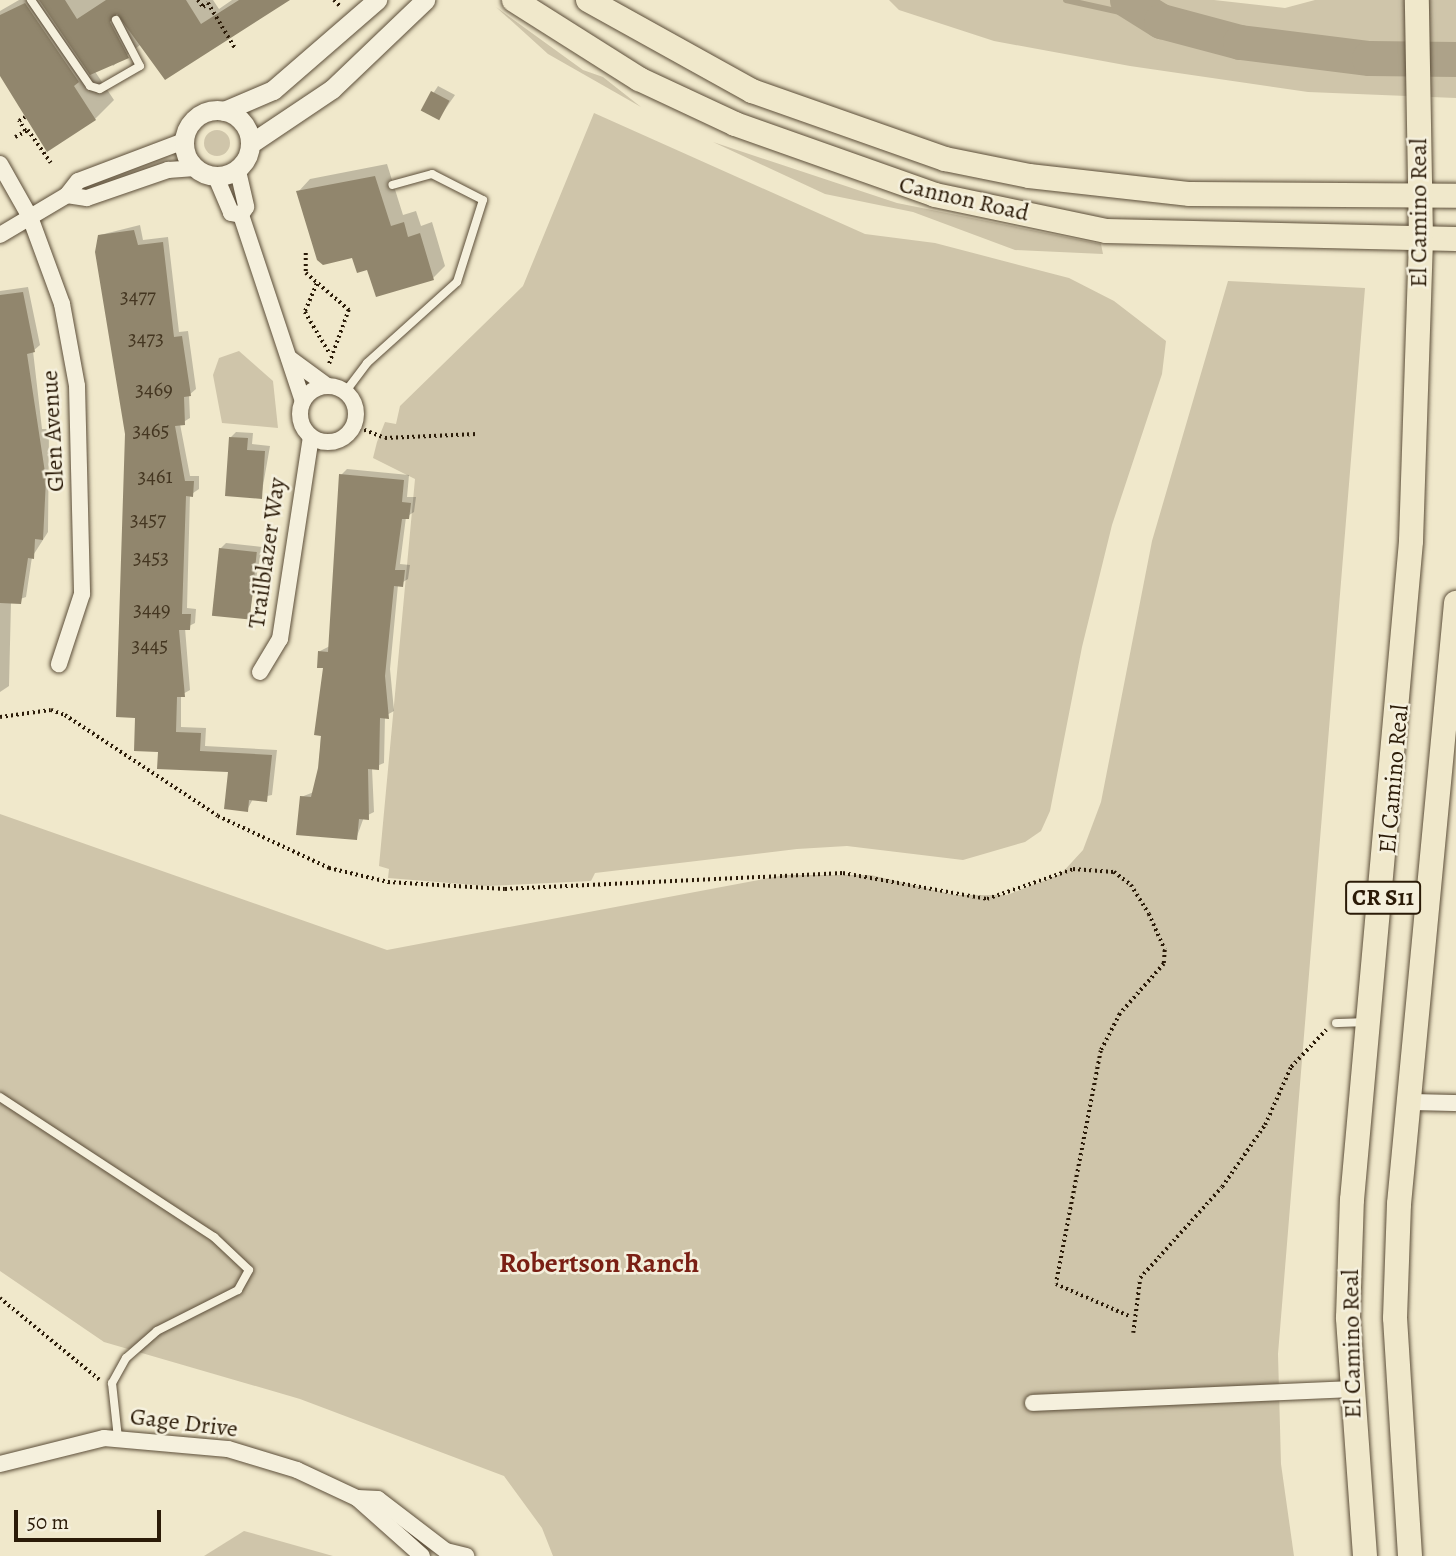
<!DOCTYPE html>
<html>
<head>
<meta charset="utf-8">
<style>
	body { margin:0 }
	#map { position:relative; width:1456px; height:1556px; overflow:hidden; background:#f0e8cb; font-family:Alegreya,serif }
	div>[style] { position:absolute }
	[style*='--x'] { left:calc(var(--x)*1px); top:calc(var(--y)*1px); width:calc(var(--w)*1px); rotate:calc(var(--a)*1deg) }
	.green>* { inset:0; background:#cfc5aa }
	.round { border-radius:50% }
	.shadow>* { inset:0; background:#0003 }
	.stream>* { height:6px; margin:-3px; padding:0 3px; transform-origin:3px; border-radius:3px; background:#ada289 }
	.river>* { height:35px; margin:-17.5px; padding:0 17.5px; transform-origin:17.5px; border-radius:17.5px; background:#ada289 }
	.building>* { inset:0; background:#91866d; transform-origin:0 0 }
	.path>* { height:3.5px; margin-top:-1.75px; transform-origin:0; background:repeating-linear-gradient(90deg,#2b1b08 0 2px,transparent 0 5.5px) }
	.roads { filter:drop-shadow(0 0 2px #5c4e39) drop-shadow(0 0 2px #5c4e39) }
	.service>* { height:8px; margin:-4px; padding:0 4px; transform-origin:4px; border-radius:4px; background:#f5f0dd }
	.minor>* { height:16px; margin:-8px; padding:0 8px; transform-origin:8px; border-radius:8px; background:#f5f0dd }
	.minor>.ring { margin:-8px; padding:0; box-sizing:content-box; background:none; border:16px solid #f5f0dd; border-radius:50% }
	.tertiary>* { height:19px; margin:-9.5px; padding:0 9.5px; transform-origin:9.5px; border-radius:9.5px; background:#f5f0dd }
	.tertiary>.ring { margin:-9.5px; padding:0; box-sizing:content-box; background:none; border:19px solid #f5f0dd; border-radius:50% }
	.primary>* { height:24px; margin:-12px; padding:0 12px; transform-origin:12px; border-radius:12px; background:#f0e8cb }
	span { translate:-50% -50%; white-space:nowrap; text-align:center; line-height:1.15; -webkit-text-stroke:5px #f5f0dd; paint-order:stroke }
	.number-label { font-size:21px; color:#443621 }
	.number-label span { -webkit-text-stroke-width:0 }
	.shield-label span { padding:2px 5px; background:#f5f0dd; border:2px solid; border-radius:5px; -webkit-text-stroke-width:0 }
	.shield-label { font-size:23px; color:#2b1b08; font-weight:700 }
	.street-label { font-size:24px; color:#2b1b08 }
	.quarter-label { font-size:28px; color:#7a1f14; font-weight:700 }
	.scale { position:absolute; left:14px; top:1510px; width:147px; height:32px; box-sizing:border-box; border:4px solid #2b1b08; border-top:0; padding-left:9px; font-size:21px; line-height:24px; white-space:nowrap; color:#2b1b08; -webkit-text-stroke:5px #f5f0dd; paint-order:stroke }
</style>
</head>
<body>
<div id="map">
	<div class="green">
		<div style="clip-path:polygon(889px 0,1214px 0,1285px 8px,1315px 0,1456px 0,1456px 98px,1308px 92px,1130px 66px,994px 41px,899px 10px)"></div>
		<div style="clip-path:polygon(496px 7px,583px 70px,603px 77px,641px 107px,548px 54px)"></div>
		<div style="clip-path:polygon(594px 113px,865px 234px,935px 243px,1069px 278px,1114px 301px,1166px 341px,1162px 374px,1112px 525px,1082px 647px,1050px 811px,1041px 831px,1025px 842px,963px 860px,847px 846px,797px 849px,595px 873px,591px 881px,487px 886px,388px 878px,389px 869px,379px 866px,415px 479px,373px 458px,377px 442px,385px 422px,396px 424px,400px 406px,523px 286px)"></div>
		<div class="round" style="left:204px;top:130px;width:26px;height:26px"></div>
		<div style="clip-path:polygon(713px 142px,897px 203px,1101px 244px,1103px 254px,1015px 250px,913px 212px,825px 194px)"></div>
		<div style="clip-path:polygon(1228px 281px,1365px 288px,1278px 1354px,1281px 1464px,1294px 1556px,553px 1556px,542px 1528px,504px 1476px,300px 1399px,104px 1342px,0 1271px,0 814px,387px 950px,785px 875px,871px 875px,955px 895px,1007px 895px,1061px 874px,1083px 850px,1101px 802px,1152px 541px)"></div>
		<div style="clip-path:polygon(239px 351px,273px 381px,278px 428px,222px 423px,213px 375px,219px 358px)"></div>
		<div style="clip-path:polygon(244px 1531px,333px 1556px,204px 1556px)"></div>
	</div>
	<div class="shadow">
		<div style="clip-path:polygon(19px 0,213px 0,219px 9px,232px 0,287px 0,140px 45px,113px 66px,109px 60px,94px 70px,114px 100px,95px 119px,0 75px,0 11px)"></div>
		<div style="clip-path:polygon(438px 86px,455px 95px,439px 118px,423px 109px)"></div>
		<div style="clip-path:polygon(387px 164px,403px 215px,416px 211px,421px 226px,432px 222px,445px 266px,433px 278px,368px 268px,298px 192px,310px 179px)"></div>
		<div style="clip-path:polygon(140px 225px,143px 240px,168px 237px,179px 332px,188px 331px,196px 389px,189px 395px,190px 418px,180px 424px,190px 476px,199px 476px,199px 489px,190px 495px,187px 608px,196px 609px,195px 623px,185px 628px,190px 690px,181px 695px,181px 727px,206px 728px,205px 746px,277px 750px,272px 795px,253px 799px,247px 810px,230px 771px,159px 750px,137px 716px,127px 434px,100px 235px)"></div>
		<div style="clip-path:polygon(28px 287px,40px 345px,33px 351px,42px 429px,49px 429px,48px 532px,32px 557px,26px 597px,11px 602px,9px 686px,0 692px,0 291px)"></div>
		<div style="clip-path:polygon(236px 432px,253px 433px,252px 444px,270px 446px,261px 497px,231px 437px)"></div>
		<div style="clip-path:polygon(347px 469px,409px 475px,407px 497px,416px 497px,414px 512px,406px 517px,400px 564px,410px 565px,408px 579px,398px 585px,390px 669px,394px 711px,385px 716px,384px 763px,372px 768px,374px 812px,364px 817px,356px 839px,301px 797px,314px 792px,319px 768px,325px 667px,320px 651px,330px 646px,341px 475px)"></div>
		<div style="clip-path:polygon(226px 543px,262px 547px,250px 610px,220px 549px)"></div>
	</div>
	<div class="stream">
		<div style="--x:1066;--y:0;--w:97;--a:12.5"></div>
	</div>
	<div class="river">
		<div style="--x:1127;--y:0;--w:40;--a:32"></div>
		<div style="--x:1161;--y:21;--w:82;--a:14.9"></div>
		<div style="--x:1240;--y:42;--w:130;--a:7.1"></div>
		<div style="--x:1369;--y:58;--w:87;--a:0.7"></div>
	</div>
	<div class="building">
		<div style="clip-path:polygon(39px 0,65px 0,77px 19px,106px 0,186px 0,201px 24px,239px 0,290px 0,165px 80px,117px 14px,110px 22px,129px 58px,90px 75px)"></div>
		<div style="clip-path:polygon(25px 3px,79px 82px,74px 86px,96px 120px,47px 152px,0 76px,0 15px)"></div>
		<div style="left:431px;top:91px;width:21px;height:22px;rotate:28deg"></div>
		<div style="clip-path:polygon(375px 176px,391px 226px,404px 222px,408px 237px,420px 233px,434px 280px,376px 297px,367px 270px,357px 273px,352px 258px,323px 265px,317px 260px,296px 191px)"></div>
		<div style="clip-path:polygon(134px 230px,138px 245px,163px 242px,174px 337px,182px 336px,191px 396px,184px 397px,185px 425px,175px 426px,185px 481px,194px 481px,193px 497px,186px 496px,182px 614px,191px 614px,190px 630px,179px 630px,185px 697px,177px 697px,176px 732px,201px 733px,200px 751px,272px 755px,267px 802px,249px 800px,248px 812px,224px 809px,228px 772px,157px 769px,158px 752px,134px 751px,135px 718px,116px 717px,125px 434px,95px 252px,98px 235px)"></div>
		<div style="clip-path:polygon(23px 292px,35px 352px,27px 354px,46px 479px,43px 540px,35px 539px,34px 559px,28px 558px,21px 604px,0 603px,0 295px)"></div>
		<div style="clip-path:polygon(229px 437px,248px 438px,247px 450px,265px 451px,262px 499px,225px 496px)"></div>
		<div style="clip-path:polygon(339px 474px,404px 480px,402px 502px,411px 503px,409px 519px,402px 519px,395px 570px,405px 570px,403px 587px,394px 586px,385px 676px,389px 719px,380px 718px,379px 770px,368px 769px,369px 820px,359px 819px,357px 840px,296px 835px,300px 796px,311px 797px,318px 768px,321px 736px,314px 735px,323px 668px,317px 668px,318px 651px,328px 652px)"></div>
		<div style="left:219px;top:548px;width:38px;height:68px;rotate:6deg"></div>
	</div>
	<div class="path">
		<div style="--x:198;--y:0;--w:9;--a:54"></div>
		<div style="--x:203;--y:7;--w:6;--a:-39"></div>
		<div style="--x:208;--y:3;--w:52;--a:59"></div>
		<div style="--x:334;--y:0;--w:8;--a:45"></div>
		<div style="--x:25;--y:131;--w:12;--a:-121"></div>
		<div style="--x:19;--y:121;--w:7;--a:-34"></div>
		<div style="--x:15;--y:137;--w:15;--a:-28"></div>
		<div style="--x:28;--y:130;--w:40;--a:55.1"></div>
		<div style="--x:306;--y:253;--w:20;--a:90"></div>
		<div style="--x:306;--y:273;--w:57;--a:40.7"></div>
		<div style="--x:349;--y:310;--w:59;--a:110"></div>
		<div style="--x:317;--y:284;--w:30;--a:113"></div>
		<div style="--x:305;--y:312;--w:49;--a:59.2"></div>
		<div style="--x:354;--y:426;--w:33;--a:21"></div>
		<div style="--x:385;--y:438;--w:92;--a:-2.5"></div>
		<div style="--x:0;--y:717;--w:51;--a:-7.8"></div>
		<div style="--x:51;--y:710;--w:15;--a:20"></div>
		<div style="--x:65;--y:715;--w:183;--a:33.4"></div>
		<div style="--x:218;--y:816;--w:123;--a:25.1"></div>
		<div style="--x:329;--y:868;--w:61;--a:13.3"></div>
		<div style="--x:388;--y:882;--w:117;--a:3.4"></div>
		<div style="--x:505;--y:889;--w:338;--a:-2.7"></div>
		<div style="--x:843;--y:873;--w:146;--a:10.2"></div>
		<div style="--x:987;--y:899;--w:91;--a:-19.2"></div>
		<div style="--x:1073;--y:869;--w:41;--a:4.2"></div>
		<div style="--x:1114;--y:872;--w:21;--a:37"></div>
		<div style="--x:1131;--y:885;--w:34;--a:58"></div>
		<div style="--x:1149;--y:914;--w:39;--a:66"></div>
		<div style="--x:1165;--y:950;--w:14;--a:94"></div>
		<div style="--x:1164;--y:964;--w:67;--a:131.3"></div>
		<div style="--x:1120;--y:1014;--w:42;--a:117.2"></div>
		<div style="--x:1101;--y:1051;--w:237;--a:100.9"></div>
		<div style="--x:1056;--y:1284;--w:82;--a:23.7"></div>
		<div style="--x:0;--y:1298;--w:131;--a:39.4"></div>
		<div style="--x:1133;--y:1333;--w:55;--a:-82.7"></div>
		<div style="--x:1140;--y:1278;--w:122;--a:-48"></div>
		<div style="--x:1222;--y:1187;--w:75;--a:-55.3"></div>
		<div style="--x:1265;--y:1125;--w:64;--a:-65.9"></div>
		<div style="--x:1291;--y:1067;--w:51;--a:-46.6"></div>
	</div>
	<div class="roads">
		<div class="service">
			<div style="--x:31;--y:0;--w:104;--a:55.5"></div>
			<div style="--x:90;--y:86;--w:10;--a:17"></div>
			<div style="--x:100;--y:89;--w:46;--a:-29.9"></div>
			<div style="--x:140;--y:66;--w:52;--a:-117.6"></div>
			<div style="--x:346;--y:391;--w:35;--a:-53"></div>
			<div style="--x:367;--y:363;--w:121;--a:-42"></div>
			<div style="--x:457;--y:282;--w:86;--a:-72.4"></div>
			<div style="--x:483;--y:200;--w:57;--a:-153"></div>
			<div style="--x:432;--y:174;--w:41;--a:164.6"></div>
			<div style="--x:1336;--y:1023;--w:28;--a:-2"></div>
			<div style="--x:0;--y:1097;--w:256;--a:33.2"></div>
			<div style="--x:214;--y:1237;--w:48;--a:43.3"></div>
			<div style="--x:249;--y:1270;--w:23;--a:119"></div>
			<div style="--x:238;--y:1290;--w:91;--a:153.2"></div>
			<div style="--x:157;--y:1331;--w:41;--a:138.9"></div>
			<div style="--x:126;--y:1358;--w:29;--a:119"></div>
			<div style="--x:112;--y:1383;--w:55;--a:83.8"></div>
		</div>
		<div class="minor">
			<div style="--x:184;--y:141;--w:113;--a:159.3"></div>
			<div style="--x:78;--y:181;--w:18;--a:128"></div>
			<div style="--x:67;--y:195;--w:20;--a:9"></div>
			<div style="--x:87;--y:198;--w:86;--a:-19.1"></div>
			<div style="--x:168;--y:170;--w:27;--a:-4"></div>
			<div style="--x:0;--y:164;--w:61;--a:60.5"></div>
			<div style="--x:30;--y:217;--w:93;--a:69.8"></div>
			<div style="--x:62;--y:304;--w:83;--a:79.6"></div>
			<div style="--x:77;--y:386;--w:208;--a:88.6"></div>
			<div style="--x:82;--y:594;--w:74;--a:108.2"></div>
			<div style="--x:238;--y:171;--w:37;--a:77"></div>
			<div style="--x:246;--y:207;--w:9;--a:122"></div>
			<div style="--x:216;--y:177;--w:39;--a:67"></div>
			<div style="--x:231;--y:213;--w:10;--a:11"></div>
			<div style="--x:241;--y:215;--w:196;--a:71.6"></div>
			<div style="--x:0;--y:235;--w:78;--a:-30.8"></div>
			<div style="--x:289;--y:358;--w:46;--a:36.1"></div>
			<div class="ring" style="left:300px;top:386px;width:40px;height:40px"></div>
			<div style="--x:260;--y:672;--w:39;--a:-59"></div>
			<div style="--x:280;--y:639;--w:204;--a:-81.3"></div>
			<div style="--x:1410;--y:1102;--w:46;--a:1.2"></div>
			<div style="--x:1033;--y:1403;--w:318;--a:-2.5"></div>
			<div style="--x:0;--y:1464;--w:107;--a:-14"></div>
			<div style="--x:104;--y:1438;--w:124;--a:5.1"></div>
			<div style="--x:228;--y:1449;--w:72;--a:16.9"></div>
			<div style="--x:297;--y:1470;--w:66;--a:25"></div>
			<div style="--x:357;--y:1498;--w:21;--a:3"></div>
			<div style="--x:378;--y:1499;--w:86;--a:37.4"></div>
			<div style="--x:446;--y:1551;--w:21;--a:14"></div>
			<div style="--x:357;--y:1498;--w:87;--a:41.7"></div>
		</div>
		<div class="tertiary">
			<div class="ring" style="left:184px;top:110px;width:47px;height:47px"></div>
			<div style="--x:224;--y:111;--w:53;--a:-23.2"></div>
			<div style="--x:273;--y:90;--w:138;--a:-40.9"></div>
			<div style="--x:250;--y:144;--w:99;--a:-33.9"></div>
			<div style="--x:332;--y:89;--w:129;--a:-43.7"></div>
		</div>
		<div class="primary">
			<div style="--x:514;--y:0;--w:148;--a:32.3"></div>
			<div style="--x:639;--y:79;--w:106;--a:25.1"></div>
			<div style="--x:735;--y:124;--w:212;--a:19.5"></div>
			<div style="--x:935;--y:195;--w:175;--a:11.9"></div>
			<div style="--x:1106;--y:231;--w:350;--a:1.3"></div>
			<div style="--x:588;--y:0;--w:188;--a:29"></div>
			<div style="--x:752;--y:91;--w:205;--a:19.4"></div>
			<div style="--x:945;--y:159;--w:86;--a:11.4"></div>
			<div style="--x:1029;--y:176;--w:162;--a:6.4"></div>
			<div style="--x:1190;--y:194;--w:266;--a:0.4"></div>
			<div style="--x:1365;--y:1556;--w:239;--a:-94.1"></div>
			<div style="--x:1348;--y:1318;--w:118;--a:-88.1"></div>
			<div style="--x:1352;--y:1200;--w:662;--a:-84.88"></div>
			<div style="--x:1411;--y:541;--w:302;--a:-88.1"></div>
			<div style="--x:1421;--y:239;--w:239;--a:-91"></div>
			<div style="--x:1410;--y:1556;--w:238;--a:-93.6"></div>
			<div style="--x:1395;--y:1318;--w:114;--a:-88"></div>
			<div style="--x:1399;--y:1204;--w:604;--a:-84.58"></div>
		</div>
	</div>
	<div class="number-label">
		<span style="left:138px;top:296px">3477</span>
		<span style="left:146px;top:338px">3473</span>
		<span style="left:154px;top:389px">3469</span>
		<span style="left:151px;top:430px">3465</span>
		<span style="left:155px;top:476px">3461</span>
		<span style="left:148px;top:519px">3457</span>
		<span style="left:151px;top:557px">3453</span>
		<span style="left:152px;top:609px">3449</span>
		<span style="left:150px;top:645px">3445</span>
	</div>
	<div class="shield-label">
		<span style="left:1383px;top:898px">CR S11</span>
	</div>
	<div class="street-label">
		<span style="left:964px;top:199px;rotate:13deg">Cannon Road</span>
		<span style="left:1419px;top:213px;rotate:-90deg">El Camino Real</span>
		<span style="left:53px;top:431px;rotate:-93deg">Glen Avenue</span>
		<span style="left:267px;top:553px;rotate:-82deg">Trailblazer Way</span>
		<span style="left:1394px;top:779px;rotate:-85deg">El Camino Real</span>
		<span style="left:1352px;top:1344px;rotate:-91deg">El Camino Real</span>
		<span style="left:184px;top:1423px;rotate:7deg">Gage Drive</span>
	</div>
	<div class="quarter-label">
		<span style="left:599px;top:1263px">Robertson Ranch</span>
	</div>
	<div class="scale">50 m</div>
</div>
</body>
</html>
